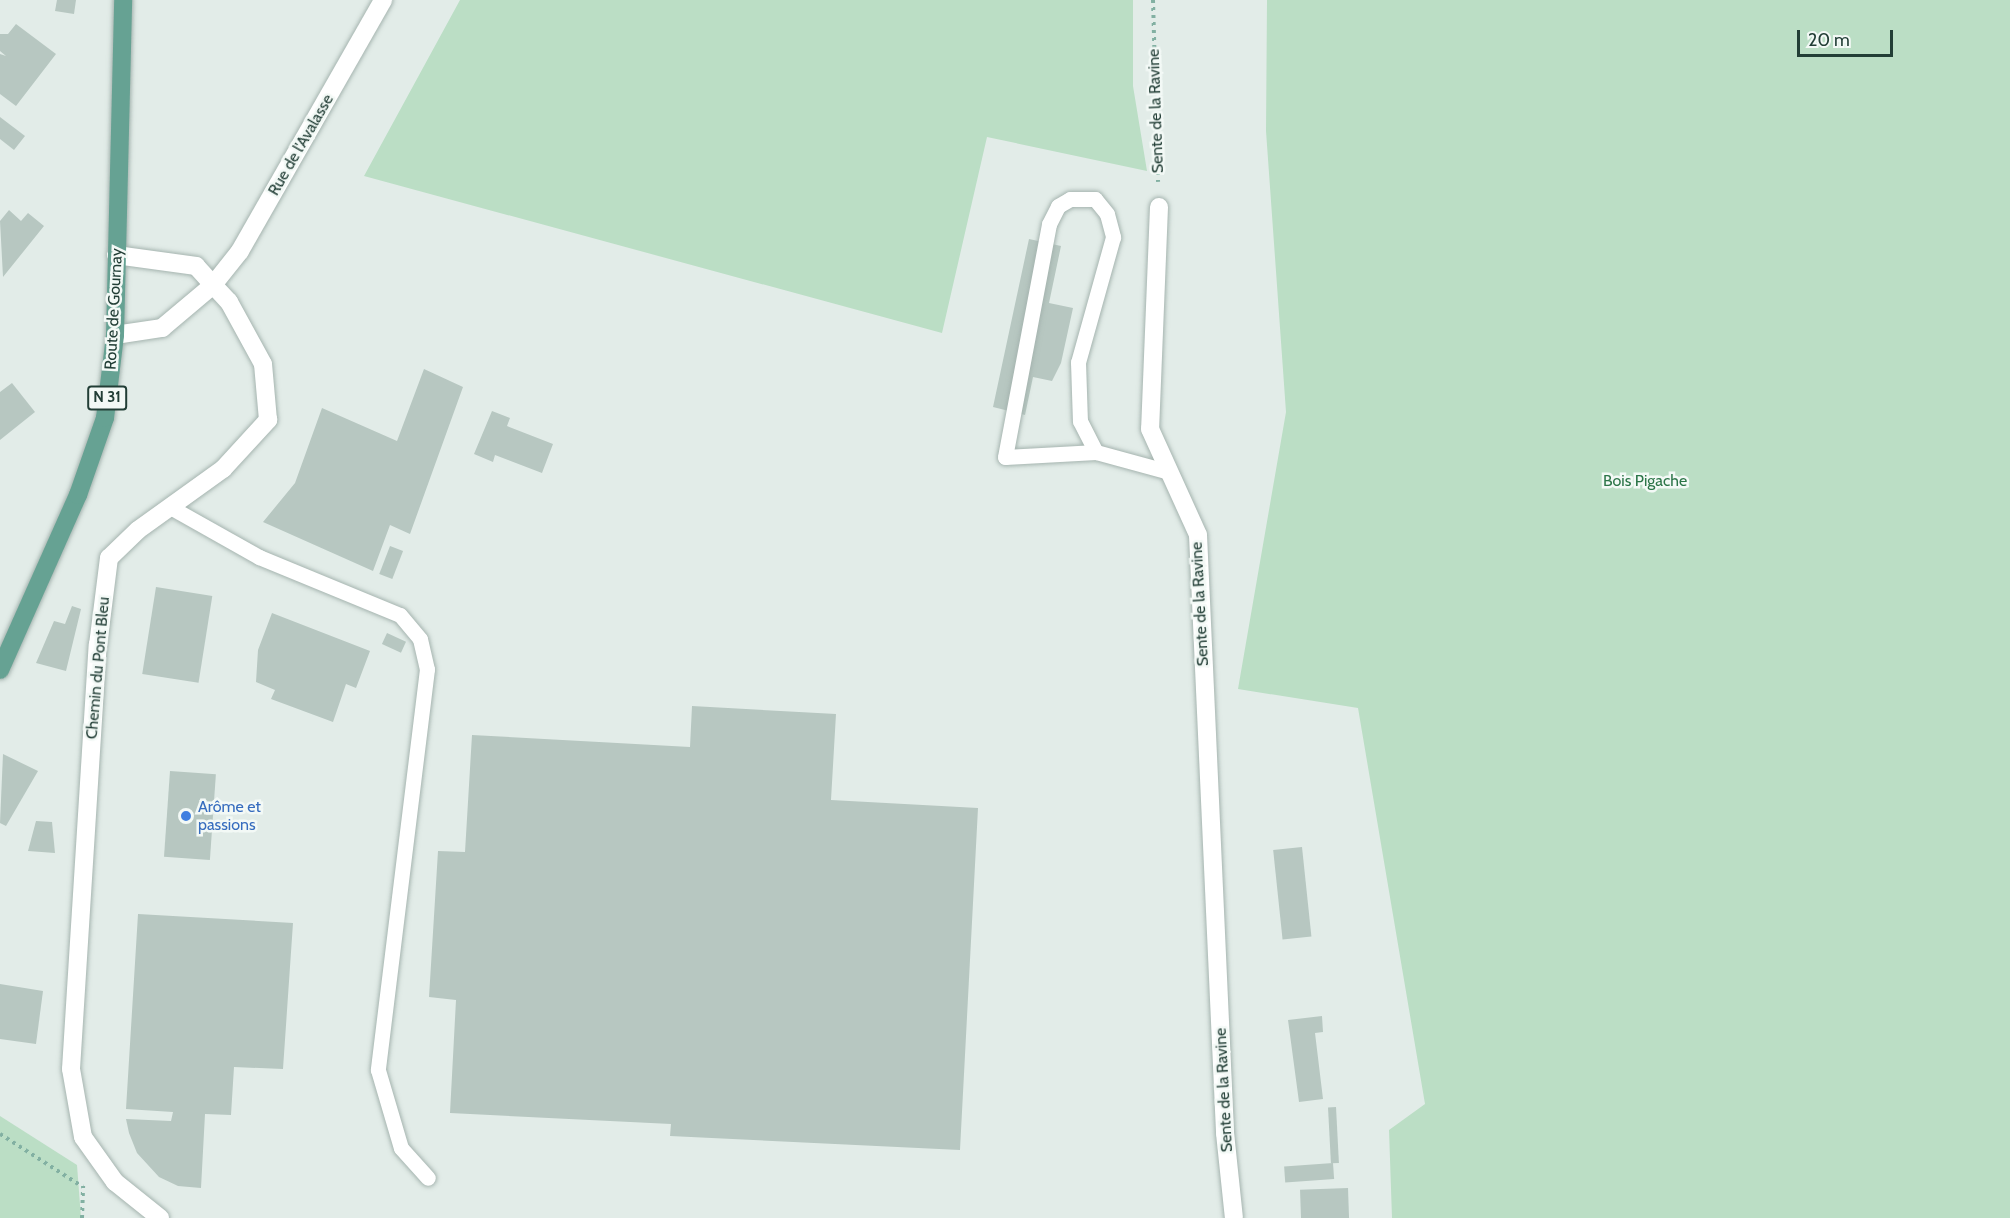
<!DOCTYPE html>
<html>
<head>
<meta charset="utf-8">
<style>
	body { margin:0 }
	#map { position:relative; width:2010px; height:1218px; overflow:hidden; background:#e2ece8; font-family:Cabin,sans-serif }
	div>[style] { position:absolute }
	[style*='--x'] { left:calc(var(--x)*1px); top:calc(var(--y)*1px); width:calc(var(--w)*1px); rotate:calc(var(--a)*1deg) }
	.green>* { inset:0; background:#bbdec5 }
	.building>* { inset:0; background:#b7c7c1; transform-origin:0 0 }
	.path>* { height:4px; margin-top:-2px; transform-origin:0; background:repeating-linear-gradient(90deg,#82b0a2 0 3px,transparent 0 7.5px) }
	.roads { filter:drop-shadow(0 0 2px #a5b4af) drop-shadow(0 0 2px #a5b4af) }
	.lane>* { height:15px; margin:-7.5px; padding:0 7.5px; transform-origin:7.5px; border-radius:7.5px; background:#fff }
	.street>* { height:18px; margin:-9px; padding:0 9px; transform-origin:9px; border-radius:9px; background:#fff }
	.secondary>* { height:18px; margin:-9px; padding:0 9px; transform-origin:9px; border-radius:9px; background:#fff }
	.primary>* { height:18px; margin:-9px; padding:0 9px; transform-origin:9px; border-radius:9px; background:#66a293 }
	.dots>* { width:16px; height:16px; translate:-50% -50%; box-sizing:border-box; border:3px solid #f3f9f6; border-radius:50% }
	span { translate:-50% -50%; white-space:nowrap; text-align:center; line-height:1.15; -webkit-text-stroke:5px #f3f9f6; paint-order:stroke }
	.shield-label span { padding:2px 4px; background:#f3f9f6; border:2px solid; border-radius:4px; -webkit-text-stroke-width:0 }
	.shield-label { font-size:15px; color:#223e36; font-weight:700 }
	.street-label { font-size:16px; color:#223e36 }
	.park-label { font-size:16px; color:#2c7548 }
	.shop-label { font-size:16px; color:#366cbe }
	.left { translate:0 -50%; text-align:left }
	.scale { position:absolute; left:1797px; top:30px; width:96px; height:27px; box-sizing:border-box; border:3px solid #223e36; border-top:0; padding-left:8px; font-size:18px; line-height:21px; white-space:nowrap; color:#223e36; -webkit-text-stroke:4px #f3f9f6; paint-order:stroke }
</style>
</head>
<body>
<div id="map">
	<div class="green">
		<div style="clip-path:polygon(460px 0,1133px 0,1133px 86px,1147px 171px,987px 137px,942px 333px,364px 176px)"></div>
		<div style="clip-path:polygon(1267px 0,2010px 0,2010px 1218px,1392px 1218px,1389px 1130px,1425px 1104px,1358px 708px,1238px 689px,1286px 412px,1266px 131px)"></div>
		<div style="clip-path:polygon(0 1116px,77px 1165px,81px 1218px,0 1218px)"></div>
	</div>
	<div class="building">
		<div style="clip-path:polygon(57px 0,76px 0,74px 14px,55px 11px)"></div>
		<div style="clip-path:polygon(16px 24px,56px 54px,16px 106px,0 94px,0 54px,6px 56px,0 51px,0 34px,8px 34px)"></div>
		<div style="clip-path:polygon(0 117px,25px 136px,14px 150px,0 139px)"></div>
		<div style="clip-path:polygon(9px 210px,21px 221px,28px 213px,44px 226px,3px 277px,0 221px)"></div>
		<div style="clip-path:polygon(1029px 239px,1061px 246px,1049px 303px,1073px 308px,1061px 363px,1052px 381px,1033px 377px,1025px 415px,993px 407px)"></div>
		<div style="clip-path:polygon(424px 369px,463px 387px,410px 534px,390px 525px,373px 571px,263px 522px,295px 483px,322px 408px,397px 441px)"></div>
		<div style="clip-path:polygon(12px 383px,35px 412px,0 440px,0 392px)"></div>
		<div style="clip-path:polygon(492px 411px,510px 418px,507px 426px,553px 444px,542px 473px,495px 455px,493px 462px,474px 454px)"></div>
		<div style="left:390px;top:546px;width:14px;height:30px;rotate:21deg"></div>
		<div style="left:156px;top:587px;width:57px;height:88px;rotate:9deg"></div>
		<div style="clip-path:polygon(72px 606px,81px 609px,66px 671px,36px 663px,54px 621px,65px 624px)"></div>
		<div style="clip-path:polygon(272px 613px,370px 651px,356px 688px,346px 684px,333px 722px,271px 699px,275px 690px,256px 682px,258px 650px)"></div>
		<div style="left:387px;top:633px;width:21px;height:12px;rotate:25deg"></div>
		<div style="clip-path:polygon(692px 706px,836px 714px,831px 800px,978px 808px,960px 1150px,670px 1136px,671px 1124px,450px 1113px,456px 1000px,429px 997px,438px 851px,465px 852px,472px 735px,690px 747px)"></div>
		<div style="clip-path:polygon(3px 754px,38px 771px,6px 826px,0 823px)"></div>
		<div style="left:170px;top:771px;width:46px;height:86px;rotate:4deg"></div>
		<div style="clip-path:polygon(36px 821px,52px 822px,55px 853px,28px 851px)"></div>
		<div style="left:1302px;top:847px;width:90px;height:29px;rotate:84deg"></div>
		<div style="clip-path:polygon(138px 914px,293px 923px,283px 1069px,234px 1067px,231px 1115px,205px 1114px,201px 1188px,178px 1186px,159px 1177px,137px 1153px,129px 1133px,126px 1119px,171px 1121px,173px 1112px,126px 1109px)"></div>
		<div style="clip-path:polygon(0 984px,43px 991px,36px 1044px,0 1039px)"></div>
		<div style="clip-path:polygon(1322px 1016px,1323px 1032px,1315px 1033px,1323px 1099px,1299px 1102px,1288px 1020px)"></div>
		<div style="left:1336px;top:1107px;width:56px;height:8px;rotate:87deg"></div>
		<div style="left:1333px;top:1163px;width:16px;height:49px;rotate:86deg"></div>
		<div style="left:1348px;top:1188px;width:30px;height:48px;rotate:88deg"></div>
	</div>
	<div class="path">
		<div style="--x:1153;--y:0;--w:182;--a:88.4"></div>
		<div style="--x:0;--y:1134;--w:98;--a:32.6"></div>
		<div style="--x:82;--y:1218;--w:32;--a:-88"></div>
	</div>
	<div class="roads">
		<div class="lane">
			<div style="--x:1096;--y:452;--w:91;--a:176.9"></div>
			<div style="--x:1005;--y:457;--w:237;--a:-79.3"></div>
			<div style="--x:1049;--y:224;--w:20;--a:-63"></div>
			<div style="--x:1058;--y:206;--w:14;--a:-30"></div>
			<div style="--x:1070;--y:199;--w:25;--a:0"></div>
			<div style="--x:1095;--y:199;--w:19;--a:51"></div>
			<div style="--x:1107;--y:214;--w:24;--a:75"></div>
			<div style="--x:1113;--y:237;--w:130;--a:105.6"></div>
			<div style="--x:1078;--y:362;--w:59;--a:88.1"></div>
			<div style="--x:1080;--y:421;--w:35;--a:63"></div>
			<div style="--x:1096;--y:452;--w:76;--a:15.3"></div>
			<div style="--x:170;--y:507;--w:102;--a:29.3"></div>
			<div style="--x:259;--y:557;--w:152;--a:22.4"></div>
			<div style="--x:400;--y:615;--w:31;--a:50"></div>
			<div style="--x:420;--y:639;--w:31;--a:77"></div>
			<div style="--x:427;--y:669;--w:404;--a:97"></div>
			<div style="--x:378;--y:1070;--w:81;--a:73.6"></div>
			<div style="--x:401;--y:1148;--w:40;--a:48"></div>
		</div>
		<div class="street">
			<div style="--x:1159;--y:207;--w:222;--a:92.3"></div>
			<div style="--x:1150;--y:429;--w:116;--a:65.6"></div>
			<div style="--x:1198;--y:535;--w:599;--a:87.41"></div>
			<div style="--x:1225;--y:1133;--w:85;--a:84"></div>
			<div style="--x:160;--y:1218;--w:58;--a:-141.3"></div>
			<div style="--x:115;--y:1182;--w:55;--a:-125.4"></div>
			<div style="--x:83;--y:1137;--w:69;--a:-100"></div>
			<div style="--x:71;--y:1069;--w:425;--a:-86.4"></div>
			<div style="--x:98;--y:645;--w:88;--a:-82.8"></div>
			<div style="--x:109;--y:558;--w:40;--a:-44"></div>
			<div style="--x:138;--y:530;--w:105;--a:-35.7"></div>
			<div style="--x:223;--y:469;--w:67;--a:-47.4"></div>
			<div style="--x:268;--y:420;--w:56;--a:-95.1"></div>
			<div style="--x:263;--y:364;--w:71;--a:-118.7"></div>
			<div style="--x:229;--y:302;--w:23;--a:-133"></div>
		</div>
		<div class="secondary">
			<div style="--x:116;--y:255;--w:81;--a:7.8"></div>
			<div style="--x:196;--y:266;--w:25;--a:48"></div>
			<div style="--x:115;--y:335;--w:48;--a:-8.5"></div>
			<div style="--x:162;--y:328;--w:67;--a:-40.1"></div>
			<div style="--x:213;--y:285;--w:43;--a:-51.5"></div>
			<div style="--x:240;--y:251;--w:289;--a:-60.3"></div>
		</div>
		<div class="primary">
			<div style="--x:0;--y:670;--w:192;--a:-66"></div>
			<div style="--x:78;--y:495;--w:82;--a:-70.7"></div>
			<div style="--x:105;--y:418;--w:84;--a:-83.1"></div>
			<div style="--x:115;--y:335;--w:335;--a:-88.6"></div>
		</div>
	</div>
	<div class="dots">
		<div style="left:186px;top:816px;background:#3f7fe0"></div>
	</div>
	<div class="shield-label">
		<span style="left:107px;top:398px">N 31</span>
	</div>
	<div class="street-label">
		<span style="left:1156px;top:111px;rotate:-92deg">Sente de la Ravine</span>
		<span style="left:301px;top:145px;rotate:-60deg">Rue de l'Avalasse</span>
		<span style="left:114px;top:309px;rotate:-87deg">Route de Gournay</span>
		<span style="left:1200px;top:604px;rotate:-93deg">Sente de la Ravine</span>
		<span style="left:98px;top:668px;rotate:-85deg">Chemin du Pont Bleu</span>
		<span style="left:1224px;top:1090px;rotate:-93deg">Sente de la Ravine</span>
	</div>
	<div class="park-label">
		<span style="left:1645px;top:481px">Bois Pigache</span>
	</div>
	<div class="shop-label">
		<span class="left" style="left:198px;top:816px">Arôme et<br>passions</span>
	</div>
	<div class="scale">20 m</div>
</div>
</body>
</html>
